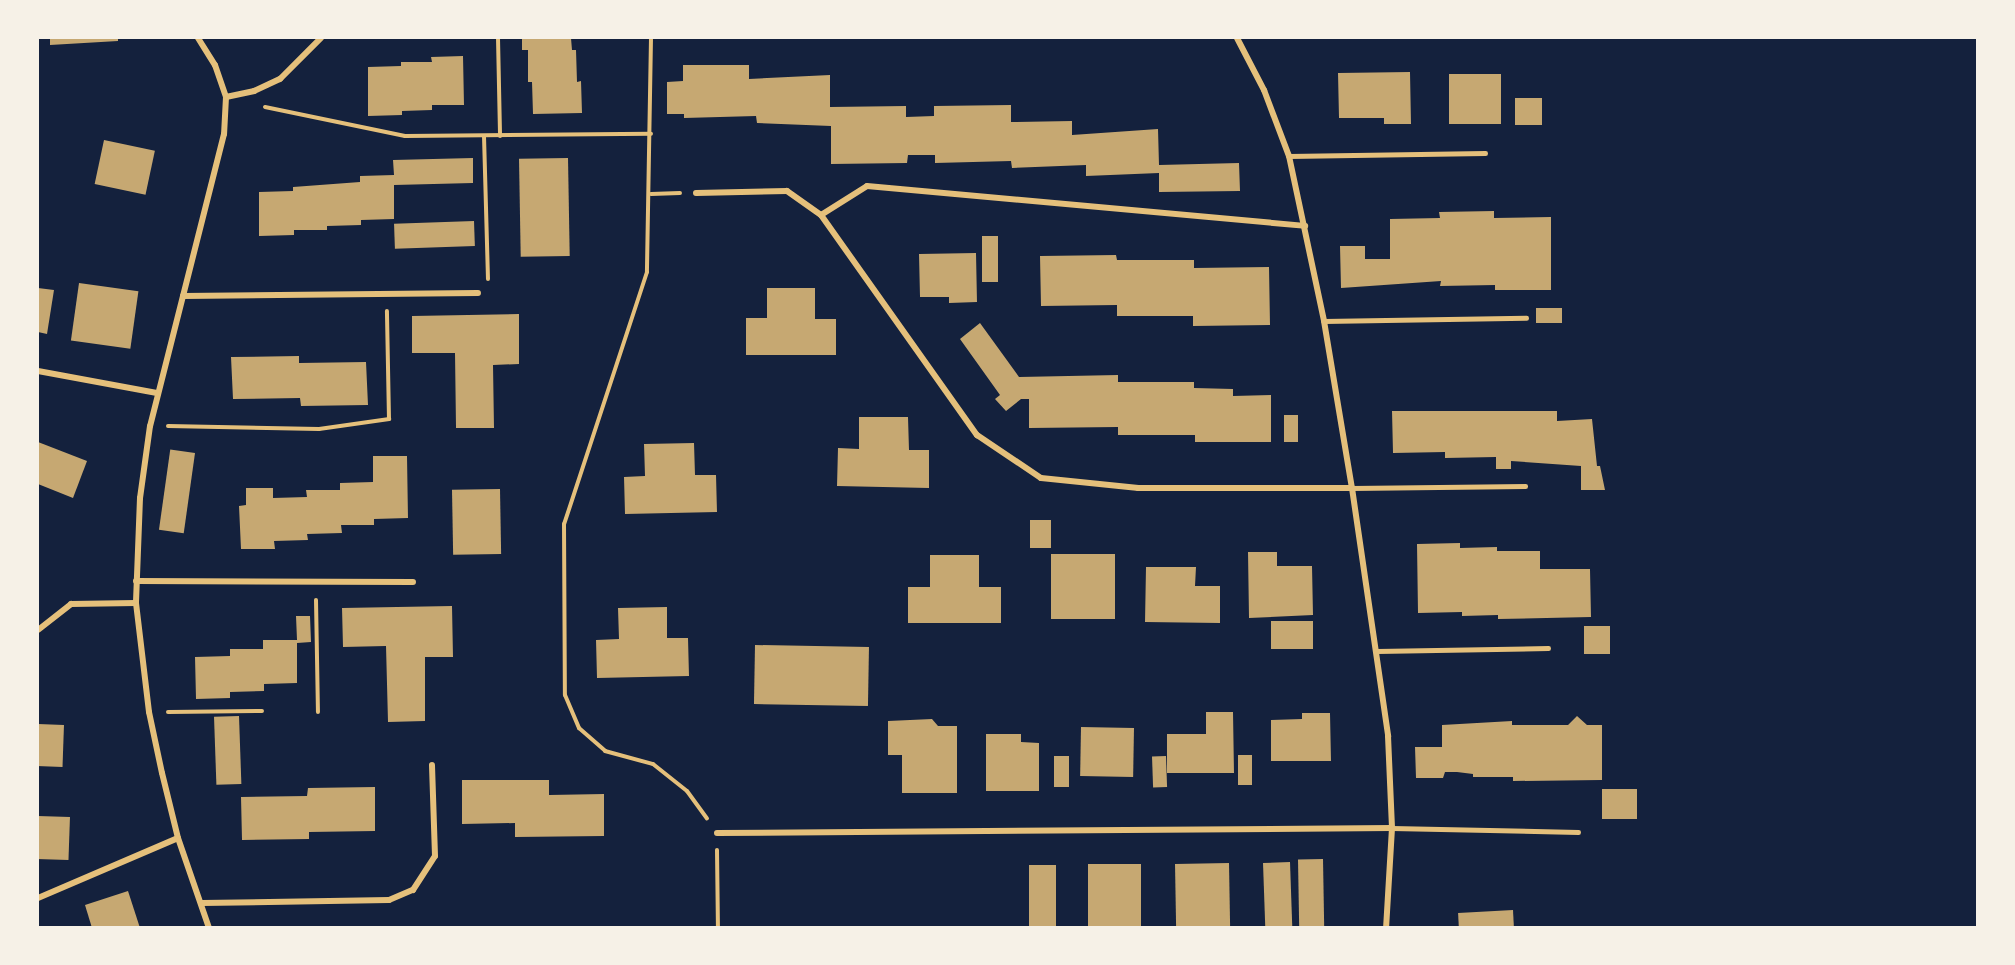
<!DOCTYPE html>
<html>
<head>
<meta charset="utf-8">
<style>
	body { margin:0 }
	#map { position:relative; width:2015px; height:965px; overflow:hidden; background:#14213d; font-family:Manrope,sans-serif }
	div>[style] { position:absolute }
	[style*='--x'] { left:calc(var(--x)*1px); top:calc(var(--y)*1px); width:calc(var(--w)*1px); rotate:calc(var(--a)*1deg) }
	.building>* { inset:0; background:#c6a872; transform-origin:0 0 }
	.path>* { height:4px; margin:-2px; padding:0 2px; transform-origin:2px; border-radius:2px; background:#e5c07b }
	.service>* { height:4.5px; margin:-2.25px; padding:0 2.25px; transform-origin:2.25px; border-radius:2.25px; background:#e5c07b }
	.minor>* { height:6px; margin:-3px; padding:0 3px; transform-origin:3px; border-radius:3px; background:#e5c07b }
	span { translate:-50% -50%; white-space:nowrap; text-align:center; line-height:1.15; -webkit-text-stroke:6px #f6f1e7; paint-order:stroke }
	.frame { position:absolute; inset:0; border:39px solid #f6f1e7; pointer-events:none }
</style>
</head>
<body>
<div id="map">
	<div class="building">
		<div style="clip-path:polygon(50px 38px,118px 38px,118px 41px,50px 45px)"></div>
		<div style="clip-path:polygon(522px 38px,571px 38px,572px 50px,576px 50px,577px 82px,581px 81px,582px 113px,533px 114px,532px 82px,528px 82px,528px 50px,522px 50px)"></div>
		<div style="clip-path:polygon(463px 56px,464px 105px,432px 105px,432px 110px,402px 111px,402px 115px,368px 116px,368px 67px,401px 66px,401px 62px,432px 62px,431px 57px)"></div>
		<div style="clip-path:polygon(683px 65px,749px 65px,749px 79px,830px 75px,830px 107px,906px 106px,906px 117px,934px 116px,934px 106px,1011px 105px,1011px 122px,1072px 121px,1072px 135px,1158px 129px,1159px 165px,1239px 163px,1240px 191px,1159px 192px,1159px 173px,1086px 176px,1086px 165px,1012px 168px,1011px 161px,935px 163px,935px 155px,908px 155px,907px 163px,831px 164px,831px 126px,757px 123px,756px 116px,684px 118px,684px 114px,667px 114px,667px 82px,683px 81px)"></div>
		<div style="clip-path:polygon(1410px 72px,1411px 124px,1384px 124px,1384px 118px,1339px 118px,1338px 73px)"></div>
		<div style="left:1501px;top:74px;width:50px;height:52px;rotate:90deg"></div>
		<div style="left:1515px;top:98px;width:27px;height:27px"></div>
		<div style="left:104px;top:140px;width:52px;height:45px;rotate:12deg"></div>
		<div style="clip-path:polygon(473px 158px,473px 183px,394px 185px,394px 219px,361px 220px,361px 225px,327px 226px,327px 230px,294px 230px,294px 235px,259px 236px,259px 192px,293px 191px,293px 187px,360px 182px,360px 176px,394px 175px,393px 160px)"></div>
		<div style="left:568px;top:158px;width:98px;height:49px;rotate:89deg"></div>
		<div style="clip-path:polygon(1494px 211px,1494px 218px,1551px 217px,1551px 290px,1495px 290px,1495px 285px,1440px 286px,1441px 281px,1341px 288px,1340px 246px,1365px 246px,1365px 259px,1390px 259px,1390px 219px,1440px 218px,1439px 212px)"></div>
		<div style="left:474px;top:221px;width:25px;height:80px;rotate:88deg"></div>
		<div style="left:998px;top:236px;width:46px;height:16px;rotate:90deg"></div>
		<div style="clip-path:polygon(976px 253px,977px 302px,949px 303px,949px 297px,920px 297px,919px 254px)"></div>
		<div style="clip-path:polygon(1116px 255px,1117px 260px,1194px 260px,1194px 268px,1269px 267px,1270px 325px,1193px 326px,1193px 316px,1117px 316px,1117px 305px,1041px 306px,1040px 256px)"></div>
		<div style="left:79px;top:283px;width:60px;height:58px;rotate:8deg"></div>
		<div style="clip-path:polygon(38px 288px,54px 290px,47px 334px,38px 332px)"></div>
		<div style="clip-path:polygon(767px 288px,815px 288px,815px 319px,836px 319px,836px 355px,746px 355px,746px 318px,767px 318px)"></div>
		<div style="left:1562px;top:308px;width:15px;height:26px;rotate:90deg"></div>
		<div style="clip-path:polygon(519px 314px,519px 364px,493px 365px,494px 428px,456px 428px,455px 353px,412px 353px,412px 316px)"></div>
		<div style="clip-path:polygon(980px 323px,1019px 377px,1118px 375px,1118px 382px,1194px 382px,1194px 388px,1233px 389px,1233px 396px,1271px 395px,1271px 442px,1195px 442px,1195px 435px,1118px 435px,1118px 427px,1029px 428px,1029px 399px,1021px 399px,1006px 411px,995px 399px,1000px 395px,960px 339px)"></div>
		<div style="clip-path:polygon(299px 356px,299px 363px,366px 362px,368px 405px,301px 406px,300px 398px,233px 399px,231px 357px)"></div>
		<div style="clip-path:polygon(1392px 411px,1557px 411px,1557px 421px,1592px 419px,1597px 466px,1600px 466px,1605px 490px,1581px 490px,1581px 466px,1511px 461px,1511px 469px,1496px 469px,1496px 457px,1445px 458px,1445px 452px,1393px 453px)"></div>
		<div style="left:1284px;top:415px;width:14px;height:27px"></div>
		<div style="clip-path:polygon(859px 417px,908px 417px,909px 450px,929px 450px,929px 488px,837px 486px,838px 448px,859px 449px)"></div>
		<div style="clip-path:polygon(38px 442px,87px 461px,73px 498px,38px 484px)"></div>
		<div style="clip-path:polygon(694px 443px,695px 475px,716px 475px,717px 512px,625px 514px,624px 477px,645px 476px,644px 444px)"></div>
		<div style="left:195px;top:453px;width:81px;height:25px;rotate:98deg"></div>
		<div style="clip-path:polygon(373px 456px,407px 456px,408px 518px,374px 519px,374px 525px,341px 525px,342px 533px,307px 534px,308px 540px,274px 541px,275px 549px,241px 549px,239px 506px,246px 505px,246px 488px,273px 488px,273px 498px,307px 497px,306px 490px,340px 490px,340px 483px,373px 482px)"></div>
		<div style="left:500px;top:489px;width:65px;height:48px;rotate:89deg"></div>
		<div style="left:1030px;top:520px;width:21px;height:28px"></div>
		<div style="clip-path:polygon(1460px 543px,1460px 548px,1497px 547px,1497px 551px,1540px 551px,1540px 569px,1590px 569px,1591px 617px,1498px 619px,1498px 615px,1462px 616px,1462px 612px,1418px 613px,1417px 544px)"></div>
		<div style="clip-path:polygon(1248px 552px,1277px 552px,1277px 566px,1312px 566px,1313px 615px,1249px 618px)"></div>
		<div style="left:1115px;top:554px;width:65px;height:64px;rotate:90deg"></div>
		<div style="clip-path:polygon(930px 555px,979px 555px,979px 587px,1001px 587px,1001px 623px,908px 623px,908px 587px,930px 587px)"></div>
		<div style="clip-path:polygon(1146px 567px,1196px 567px,1195px 586px,1220px 586px,1220px 623px,1145px 622px)"></div>
		<div style="clip-path:polygon(452px 606px,453px 657px,425px 657px,425px 721px,388px 722px,386px 646px,343px 647px,342px 608px)"></div>
		<div style="clip-path:polygon(667px 607px,667px 638px,688px 638px,689px 676px,597px 678px,596px 640px,619px 639px,618px 608px)"></div>
		<div style="clip-path:polygon(296px 616px,310px 616px,311px 642px,297px 643px,297px 683px,264px 684px,264px 691px,230px 692px,230px 698px,196px 699px,195px 657px,230px 656px,230px 649px,263px 649px,263px 640px,297px 640px)"></div>
		<div style="left:1313px;top:621px;width:28px;height:42px;rotate:90deg"></div>
		<div style="left:1584px;top:626px;width:26px;height:28px"></div>
		<div style="left:755px;top:645px;width:114px;height:59px;rotate:1deg"></div>
		<div style="clip-path:polygon(1206px 712px,1233px 712px,1234px 773px,1167px 773px,1167px 734px,1206px 734px)"></div>
		<div style="clip-path:polygon(1302px 713px,1330px 713px,1331px 761px,1271px 761px,1271px 720px,1302px 719px)"></div>
		<div style="left:239px;top:716px;width:68px;height:25px;rotate:88deg"></div>
		<div style="clip-path:polygon(1577px 716px,1587px 725px,1602px 725px,1602px 780px,1513px 781px,1513px 777px,1473px 777px,1473px 774px,1457px 772px,1445px 772px,1443px 778px,1416px 778px,1415px 747px,1442px 747px,1442px 725px,1512px 721px,1512px 725px,1568px 725px)"></div>
		<div style="clip-path:polygon(932px 719px,938px 726px,957px 726px,957px 793px,902px 793px,902px 755px,888px 755px,888px 721px)"></div>
		<div style="left:38px;top:724px;width:26px;height:42px;rotate:2deg"></div>
		<div style="left:1081px;top:727px;width:53px;height:49px;rotate:1deg"></div>
		<div style="clip-path:polygon(986px 734px,1021px 734px,1021px 742px,1039px 743px,1039px 791px,986px 791px)"></div>
		<div style="left:1238px;top:755px;width:14px;height:30px"></div>
		<div style="left:1054px;top:756px;width:15px;height:31px"></div>
		<div style="left:1166px;top:756px;width:31px;height:14px;rotate:88deg"></div>
		<div style="clip-path:polygon(462px 780px,549px 780px,549px 795px,604px 794px,604px 836px,515px 837px,515px 823px,462px 824px)"></div>
		<div style="clip-path:polygon(375px 787px,375px 831px,309px 832px,309px 839px,242px 840px,241px 797px,307px 796px,308px 788px)"></div>
		<div style="left:1637px;top:789px;width:30px;height:35px;rotate:90deg"></div>
		<div style="left:38px;top:816px;width:32px;height:43px;rotate:2deg"></div>
		<div style="left:1323px;top:859px;width:69px;height:25px;rotate:89deg"></div>
		<div style="left:1290px;top:862px;width:66px;height:27px;rotate:88deg"></div>
		<div style="left:1229px;top:863px;width:65px;height:54px;rotate:89deg"></div>
		<div style="left:1088px;top:864px;width:53px;height:64px"></div>
		<div style="left:1029px;top:865px;width:27px;height:63px"></div>
		<div style="clip-path:polygon(128px 891px,140px 928px,92px 928px,85px 905px)"></div>
		<div style="left:1513px;top:910px;width:18px;height:55px;rotate:87deg"></div>
	</div>
	<div class="path">
		<div style="--x:498;--y:38;--w:98;--a:88.8"></div>
		<div style="--x:651;--y:38;--w:234;--a:91"></div>
		<div style="--x:647;--y:272;--w:265;--a:108.2"></div>
		<div style="--x:564;--y:524;--w:171;--a:89.7"></div>
		<div style="--x:565;--y:695;--w:36;--a:67"></div>
		<div style="--x:579;--y:728;--w:35;--a:41"></div>
		<div style="--x:605;--y:751;--w:50;--a:15.2"></div>
		<div style="--x:653;--y:764;--w:43;--a:38.5"></div>
		<div style="--x:687;--y:791;--w:34;--a:54"></div>
		<div style="--x:265;--y:107;--w:143;--a:11.7"></div>
		<div style="--x:405;--y:136;--w:246;--a:-0.5"></div>
		<div style="--x:484;--y:136;--w:143;--a:88.4"></div>
		<div style="--x:651;--y:194;--w:29;--a:-2"></div>
		<div style="--x:168;--y:426;--w:151;--a:1.1"></div>
		<div style="--x:319;--y:429;--w:71;--a:-8.1"></div>
		<div style="--x:389;--y:419;--w:108;--a:-91.1"></div>
		<div style="--x:316;--y:600;--w:112;--a:89"></div>
		<div style="--x:168;--y:712;--w:94;--a:-0.6"></div>
		<div style="--x:717;--y:850;--w:78;--a:89.3"></div>
	</div>
	<div class="service">
		<div style="--x:1289;--y:156;--w:196;--a:-0.9"></div>
		<div style="--x:1324;--y:321;--w:202;--a:-0.9"></div>
		<div style="--x:1352;--y:488;--w:173;--a:-0.7"></div>
		<div style="--x:1377;--y:651;--w:171;--a:-1"></div>
		<div style="--x:1392;--y:828;--w:186;--a:1.2"></div>
	</div>
	<div class="minor">
		<div style="--x:198;--y:38;--w:32;--a:58"></div>
		<div style="--x:215;--y:65;--w:34;--a:71"></div>
		<div style="--x:226;--y:97;--w:37;--a:93"></div>
		<div style="--x:224;--y:134;--w:301;--a:104.2"></div>
		<div style="--x:150;--y:426;--w:73;--a:97.9"></div>
		<div style="--x:140;--y:498;--w:105;--a:92.2"></div>
		<div style="--x:136;--y:603;--w:110;--a:83.2"></div>
		<div style="--x:149;--y:712;--w:62;--a:78"></div>
		<div style="--x:162;--y:773;--w:67;--a:76.2"></div>
		<div style="--x:178;--y:838;--w:95;--a:71"></div>
		<div style="--x:1237;--y:38;--w:59;--a:62.6"></div>
		<div style="--x:1264;--y:90;--w:71;--a:69.3"></div>
		<div style="--x:1289;--y:156;--w:169;--a:78"></div>
		<div style="--x:1324;--y:321;--w:169;--a:80.5"></div>
		<div style="--x:1352;--y:488;--w:251;--a:81.7"></div>
		<div style="--x:1388;--y:736;--w:92;--a:87.5"></div>
		<div style="--x:1392;--y:828;--w:100;--a:93.4"></div>
		<div style="--x:226;--y:97;--w:29;--a:-12"></div>
		<div style="--x:254;--y:91;--w:29;--a:-25"></div>
		<div style="--x:280;--y:79;--w:58;--a:-45"></div>
		<div style="--x:696;--y:193;--w:91;--a:-1.3"></div>
		<div style="--x:787;--y:191;--w:42;--a:35.2"></div>
		<div style="--x:821;--y:215;--w:54;--a:-32.2"></div>
		<div style="--x:867;--y:186;--w:440;--a:5.2"></div>
		<div style="--x:821;--y:215;--w:270;--a:54.7"></div>
		<div style="--x:977;--y:435;--w:77;--a:33.9"></div>
		<div style="--x:1041;--y:478;--w:98;--a:5.9"></div>
		<div style="--x:1138;--y:488;--w:214;--a:0"></div>
		<div style="--x:183;--y:296;--w:295;--a:-0.6"></div>
		<div style="--x:38;--y:371;--w:121;--a:10.5"></div>
		<div style="--x:136;--y:581;--w:277;--a:0.2"></div>
		<div style="--x:38;--y:630;--w:42;--a:-38.2"></div>
		<div style="--x:71;--y:604;--w:65;--a:-0.9"></div>
		<div style="--x:717;--y:833;--w:675;--a:-0.42"></div>
		<div style="--x:38;--y:898;--w:152;--a:-23.2"></div>
		<div style="--x:202;--y:903;--w:187;--a:-0.9"></div>
		<div style="--x:389;--y:900;--w:26;--a:-23"></div>
		<div style="--x:413;--y:890;--w:40;--a:-57.1"></div>
		<div style="--x:435;--y:856;--w:91;--a:-91.9"></div>
	</div>
	<div class="frame"></div>
</div>
</body>
</html>
